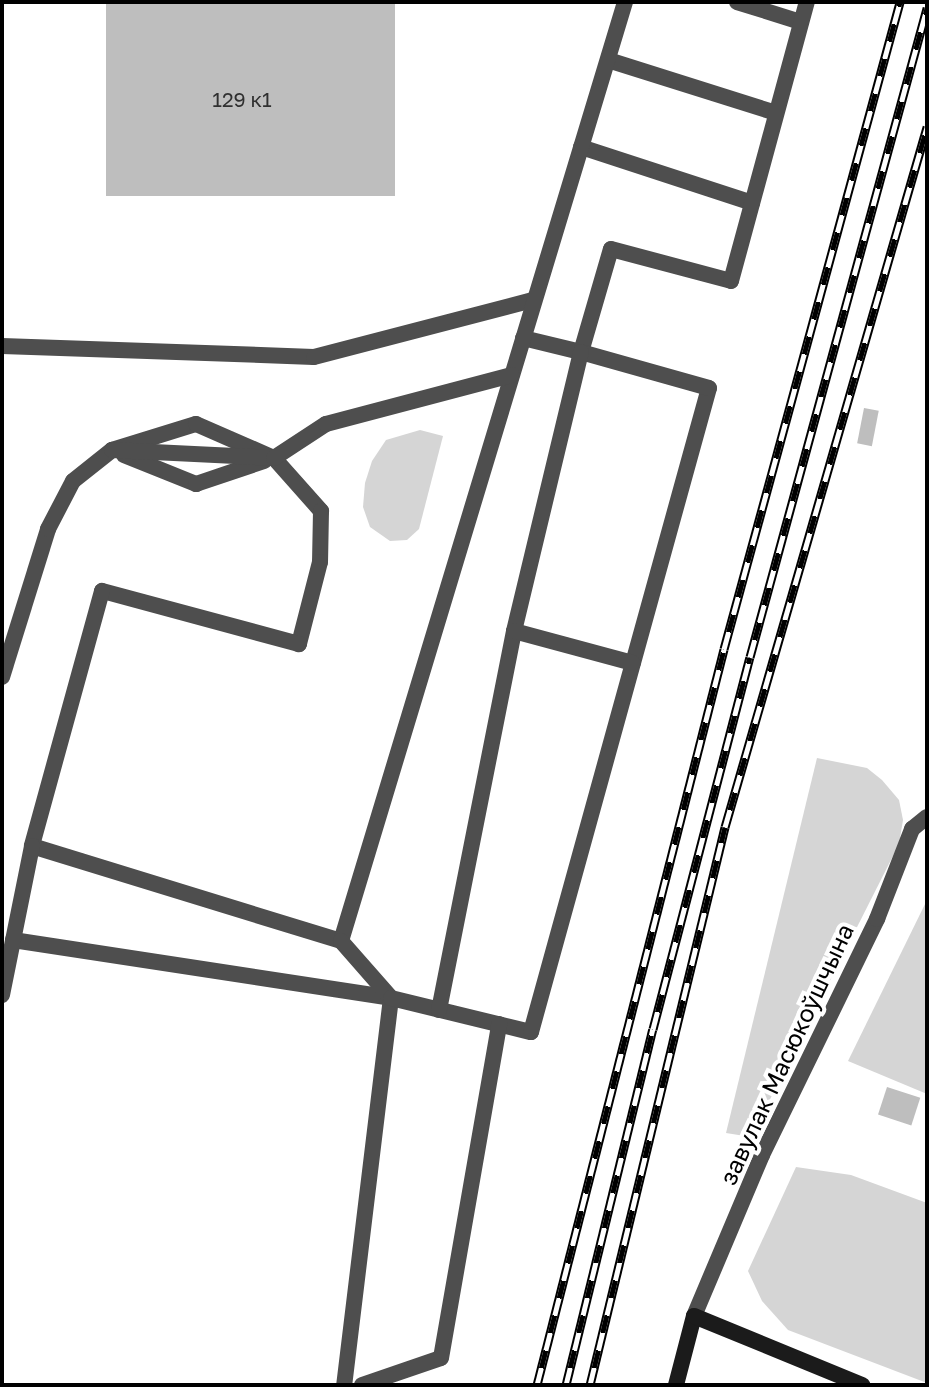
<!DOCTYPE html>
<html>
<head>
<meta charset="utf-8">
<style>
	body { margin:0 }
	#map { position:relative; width:929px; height:1387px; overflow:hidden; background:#fff; font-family:"Golos Text",sans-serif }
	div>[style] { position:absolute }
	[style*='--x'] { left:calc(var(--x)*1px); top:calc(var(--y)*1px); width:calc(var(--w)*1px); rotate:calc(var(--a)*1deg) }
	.green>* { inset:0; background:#d5d5d5 }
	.building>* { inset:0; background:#bebebe; transform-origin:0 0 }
	.lane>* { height:16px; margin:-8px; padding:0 8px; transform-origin:8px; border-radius:8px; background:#4e4e4e }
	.street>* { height:16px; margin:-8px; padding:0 8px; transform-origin:8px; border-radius:8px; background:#4e4e4e }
	.secondary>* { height:16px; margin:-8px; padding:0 8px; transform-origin:8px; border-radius:8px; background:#1b1b1b }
	.rail>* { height:9px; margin-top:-4.5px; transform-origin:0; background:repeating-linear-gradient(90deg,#fff 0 18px,#000 0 36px); box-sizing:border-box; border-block:2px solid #000 }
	span { translate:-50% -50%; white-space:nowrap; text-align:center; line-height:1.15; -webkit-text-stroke:8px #fff; paint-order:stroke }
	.number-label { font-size:20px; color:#303030 }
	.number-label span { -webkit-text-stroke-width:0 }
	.street-label { font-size:24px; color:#000 }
	.frame { position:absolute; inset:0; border:4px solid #000; pointer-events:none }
</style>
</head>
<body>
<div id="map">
	<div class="green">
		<div style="clip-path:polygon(420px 430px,443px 436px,419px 529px,407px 540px,390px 541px,370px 527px,363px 507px,365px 483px,372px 461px,386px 440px)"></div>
		<div style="clip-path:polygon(817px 758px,867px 768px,882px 780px,899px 800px,903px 820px,899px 844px,751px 1137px,726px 1133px)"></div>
		<div style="clip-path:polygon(927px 900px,927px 1094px,848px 1061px)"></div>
		<div style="clip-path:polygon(796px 1167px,851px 1175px,927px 1203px,927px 1383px,788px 1330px,762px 1301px,748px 1271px)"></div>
	</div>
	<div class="building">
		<div style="left:106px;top:2px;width:289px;height:194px"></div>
		<div style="left:864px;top:408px;width:15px;height:36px;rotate:11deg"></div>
		<div style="left:887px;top:1087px;width:35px;height:29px;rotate:18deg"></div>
	</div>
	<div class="lane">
		<div style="--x:737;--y:2;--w:67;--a:17.4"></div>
		<div style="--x:608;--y:60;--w:176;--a:17.5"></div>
		<div style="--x:581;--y:147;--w:180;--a:18.1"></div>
		<div style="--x:523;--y:338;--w:60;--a:13.6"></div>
		<div style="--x:581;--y:352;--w:107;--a:-73.8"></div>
		<div style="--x:611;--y:249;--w:124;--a:14.9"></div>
		<div style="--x:731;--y:281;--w:289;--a:-74.8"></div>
		<div style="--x:2;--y:346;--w:312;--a:2"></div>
		<div style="--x:314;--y:357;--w:226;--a:-14.6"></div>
		<div style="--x:112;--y:450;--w:88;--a:-17.2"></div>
		<div style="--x:196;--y:424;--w:85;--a:23.6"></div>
		<div style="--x:274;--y:458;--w:71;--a:48.4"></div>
		<div style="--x:321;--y:511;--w:51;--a:91.1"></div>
		<div style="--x:320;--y:562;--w:85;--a:104.4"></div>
		<div style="--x:299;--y:644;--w:204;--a:-164.9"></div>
		<div style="--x:102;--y:591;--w:264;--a:105.4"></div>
		<div style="--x:32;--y:846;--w:323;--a:17.1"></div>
		<div style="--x:341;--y:941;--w:981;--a:-73.17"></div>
		<div style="--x:124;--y:455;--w:78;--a:21.9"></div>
		<div style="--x:196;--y:484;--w:72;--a:-18.7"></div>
		<div style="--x:2;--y:677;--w:155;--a:-72.7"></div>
		<div style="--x:48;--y:529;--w:54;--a:-62.5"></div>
		<div style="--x:73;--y:481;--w:50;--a:-38.5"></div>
		<div style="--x:112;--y:450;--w:162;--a:2.8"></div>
		<div style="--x:274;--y:458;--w:62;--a:-33.2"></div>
		<div style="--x:326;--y:424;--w:192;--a:-14.8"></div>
		<div style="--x:13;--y:940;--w:382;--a:8.7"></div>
		<div style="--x:391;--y:998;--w:390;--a:96.9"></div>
		<div style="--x:341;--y:941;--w:76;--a:48.7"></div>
		<div style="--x:391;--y:998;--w:144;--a:13.7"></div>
		<div style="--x:531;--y:1032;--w:668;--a:-74.55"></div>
		<div style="--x:709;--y:388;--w:133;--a:-164.3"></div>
		<div style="--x:581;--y:352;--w:287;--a:103.5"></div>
		<div style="--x:2;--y:995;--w:152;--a:-78.6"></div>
		<div style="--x:439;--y:1010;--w:386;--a:-78.8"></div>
		<div style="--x:514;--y:631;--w:123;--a:15.1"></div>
		<div style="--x:362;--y:1385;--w:83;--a:-18.9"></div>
		<div style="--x:441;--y:1358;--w:339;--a:-80.1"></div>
	</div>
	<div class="street">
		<div style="--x:694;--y:1316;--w:175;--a:-67.1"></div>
		<div style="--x:762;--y:1155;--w:263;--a:-64"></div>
		<div style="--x:877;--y:919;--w:97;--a:-68.7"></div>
		<div style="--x:912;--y:829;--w:19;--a:-39"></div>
	</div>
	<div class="secondary">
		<div style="--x:676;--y:1385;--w:71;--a:-75.4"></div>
		<div style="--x:694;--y:1316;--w:182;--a:22.3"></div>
	</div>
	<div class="rail">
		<div style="--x:537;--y:1385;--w:759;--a:-75.74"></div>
		<div style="--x:724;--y:649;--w:671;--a:-74.78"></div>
		<div style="--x:566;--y:1385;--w:366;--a:-76.3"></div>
		<div style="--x:653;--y:1029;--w:384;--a:-75.4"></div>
		<div style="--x:750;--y:657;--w:673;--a:-74.74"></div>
		<div style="--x:590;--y:1385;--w:574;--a:-76.4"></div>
		<div style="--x:725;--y:827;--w:729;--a:-73.9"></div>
	</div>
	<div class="number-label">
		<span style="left:242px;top:99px">129 к1</span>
	</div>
	<div class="street-label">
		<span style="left:786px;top:1054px;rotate:-65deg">завулак Масюкоўшчына</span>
	</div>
	<div class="frame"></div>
</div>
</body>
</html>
